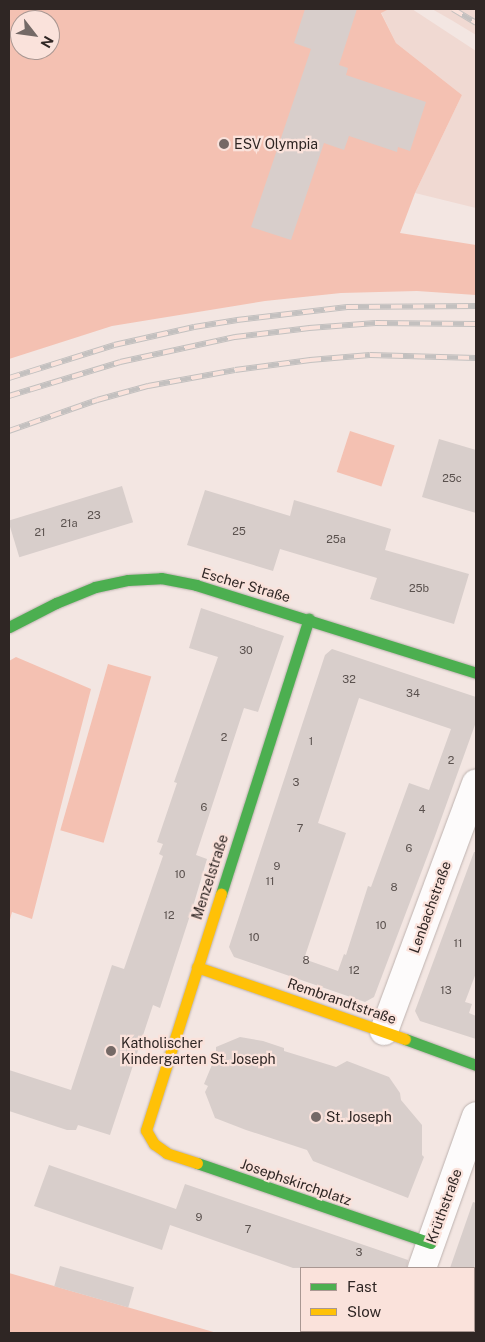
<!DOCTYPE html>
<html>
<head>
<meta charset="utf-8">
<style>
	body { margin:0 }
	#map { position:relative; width:485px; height:1342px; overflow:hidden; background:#f3e6e2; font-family:"Public Sans",sans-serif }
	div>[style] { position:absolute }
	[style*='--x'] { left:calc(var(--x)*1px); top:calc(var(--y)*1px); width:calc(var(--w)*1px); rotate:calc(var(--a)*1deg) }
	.built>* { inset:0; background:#f0d9d2 }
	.green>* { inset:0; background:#f4c1b2; transform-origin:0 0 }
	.building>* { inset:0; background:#d8cecb; transform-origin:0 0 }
	.roads { filter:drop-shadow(0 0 1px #bdb2af) drop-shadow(0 0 1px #bdb2af) }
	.street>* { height:28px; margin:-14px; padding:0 14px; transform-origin:14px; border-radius:14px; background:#fdfbfb }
	.fast>* { height:11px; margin:-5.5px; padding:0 5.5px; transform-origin:5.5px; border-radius:5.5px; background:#4caf50 }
	.slow>* { height:11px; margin:-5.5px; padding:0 5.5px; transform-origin:5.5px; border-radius:5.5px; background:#ffc107 }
	.rail>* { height:5.5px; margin-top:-2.75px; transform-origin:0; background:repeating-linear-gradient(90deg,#fae2db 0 11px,#c3c0bf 0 22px); box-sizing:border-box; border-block:1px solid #c3c0bf }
	.dots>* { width:14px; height:14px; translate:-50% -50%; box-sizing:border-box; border:2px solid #fae2db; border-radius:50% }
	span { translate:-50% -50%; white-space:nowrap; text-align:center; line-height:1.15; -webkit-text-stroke:4.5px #fae2db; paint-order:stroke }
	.number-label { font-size:11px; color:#5a514e }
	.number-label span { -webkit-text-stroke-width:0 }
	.poi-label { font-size:14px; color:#2f2624 }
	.left { translate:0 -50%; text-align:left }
	.street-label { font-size:14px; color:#2f2624 }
	.frame { position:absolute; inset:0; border:10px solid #2f2624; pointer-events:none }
	.legend { position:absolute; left:300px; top:1267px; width:175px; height:65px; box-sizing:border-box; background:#fae2db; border:1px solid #a99792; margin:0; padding:6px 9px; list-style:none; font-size:15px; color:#2f2624 }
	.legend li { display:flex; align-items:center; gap:10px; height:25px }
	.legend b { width:25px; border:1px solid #a99792 }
	.north { position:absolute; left:10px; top:10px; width:50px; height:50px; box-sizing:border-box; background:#fae2db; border:1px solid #a99792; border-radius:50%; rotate:120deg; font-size:14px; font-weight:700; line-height:20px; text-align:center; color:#2f2624 }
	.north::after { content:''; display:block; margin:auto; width:18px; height:22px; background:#746966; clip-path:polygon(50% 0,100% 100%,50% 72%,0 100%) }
</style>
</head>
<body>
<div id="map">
	<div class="built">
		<div style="clip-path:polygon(389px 9px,412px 9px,476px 51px,476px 208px,415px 193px,462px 95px,396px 43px,381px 12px)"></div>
		<div style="clip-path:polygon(432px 9px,476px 9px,476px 35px,453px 21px)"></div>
	</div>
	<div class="green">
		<div style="clip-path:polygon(evenodd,9px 9px,389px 9px,381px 13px,396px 43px,462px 95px,415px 193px,400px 233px,476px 245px,476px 295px,417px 291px,341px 293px,265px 301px,112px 326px,9px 359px,9px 9px,20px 20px,50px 20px,50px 50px,20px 50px,20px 20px)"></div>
		<div style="left:350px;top:431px;width:47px;height:43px;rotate:18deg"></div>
		<div style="clip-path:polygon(16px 657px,91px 689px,32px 919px,12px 912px,9px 923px,9px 661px)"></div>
		<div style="left:108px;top:664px;width:45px;height:173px;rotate:16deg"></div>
		<div style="clip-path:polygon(9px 1273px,217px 1333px,9px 1333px)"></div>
	</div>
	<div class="building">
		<div style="clip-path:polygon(305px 9px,357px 9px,339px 65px,348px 68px,346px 75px,426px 102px,410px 151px,398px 147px,397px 152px,349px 136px,344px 150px,324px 143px,291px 240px,251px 227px,311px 49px,294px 43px)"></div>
		<div style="clip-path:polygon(439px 439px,476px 450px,476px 513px,422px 497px)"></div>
		<div style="left:122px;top:486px;width:38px;height:119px;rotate:73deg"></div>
		<div style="clip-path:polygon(205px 490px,290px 516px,294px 500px,391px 529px,385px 550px,469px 574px,454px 624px,370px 599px,377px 578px,280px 549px,273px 571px,187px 545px)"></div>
		<div style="clip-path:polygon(201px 608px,284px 636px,258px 712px,244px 708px,196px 855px,207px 859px,194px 903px,160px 1008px,153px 1005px,110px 1135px,78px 1125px,76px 1130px,67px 1130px,9px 1111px,9px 1070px,71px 1090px,112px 965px,124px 969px,163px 856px,159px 854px,163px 844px,157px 842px,177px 783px,174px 782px,218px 657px,189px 648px)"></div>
		<div style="clip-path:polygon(evenodd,332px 649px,476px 697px,476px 722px,435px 836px,374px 997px,365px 1002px,234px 957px,229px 947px,325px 655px,332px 649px,359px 698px,451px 729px,429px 790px,409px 783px,371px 887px,368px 886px,346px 955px,344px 954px,338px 971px,304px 959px,346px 833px,318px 823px,359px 698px)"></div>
		<div style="clip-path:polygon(474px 852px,476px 852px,476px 973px,465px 1002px,472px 1004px,469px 1013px,476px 1016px,476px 1039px,420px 1021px,415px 1011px)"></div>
		<div style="clip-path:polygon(240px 1037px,263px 1041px,284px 1048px,284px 1051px,336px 1067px,347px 1061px,389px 1077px,400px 1093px,401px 1100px,422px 1125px,422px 1155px,424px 1157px,408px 1198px,313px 1161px,307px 1150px,246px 1130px,215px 1118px,205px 1092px,208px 1086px,204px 1084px,216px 1055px,216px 1047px)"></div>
		<div style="clip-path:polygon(49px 1165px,176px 1209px,185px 1184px,408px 1260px,407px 1268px,293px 1268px,170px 1225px,162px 1250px,34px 1206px)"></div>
		<div style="clip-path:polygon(473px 1202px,476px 1203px,476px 1268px,450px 1268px)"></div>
		<div style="left:60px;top:1266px;width:77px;height:21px;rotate:16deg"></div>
	</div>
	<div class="roads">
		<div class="street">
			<div style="--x:384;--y:1031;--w:264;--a:-69.6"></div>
			<div style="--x:422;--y:1268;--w:161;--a:-70.4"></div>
			<div style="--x:398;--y:1333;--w:2;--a:-63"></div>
		</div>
		<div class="fast">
			<div style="--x:9;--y:627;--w:53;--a:-27.1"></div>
			<div style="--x:56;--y:603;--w:42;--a:-22.3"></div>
			<div style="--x:95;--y:587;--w:34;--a:-12"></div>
			<div style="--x:128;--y:580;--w:33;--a:-3"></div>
			<div style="--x:161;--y:578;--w:36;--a:11"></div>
			<div style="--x:196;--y:585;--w:294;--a:17.4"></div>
			<div style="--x:221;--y:894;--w:289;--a:-72.3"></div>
			<div style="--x:405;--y:1039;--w:76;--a:20.1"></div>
			<div style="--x:197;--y:1163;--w:247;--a:18.9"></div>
		</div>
		<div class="slow">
			<div style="--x:197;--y:967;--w:220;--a:19.1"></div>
			<div style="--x:197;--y:1163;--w:32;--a:-162"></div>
			<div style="--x:167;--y:1153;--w:16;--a:-145"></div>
			<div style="--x:154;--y:1144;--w:16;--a:-120"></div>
			<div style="--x:146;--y:1130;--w:248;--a:-72.4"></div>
		</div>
	</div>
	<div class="rail">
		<div style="--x:453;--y:9;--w:27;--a:31"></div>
		<div style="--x:9;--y:378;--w:110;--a:-17.4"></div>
		<div style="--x:114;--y:345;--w:82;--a:-12.7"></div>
		<div style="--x:194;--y:327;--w:44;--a:-9.2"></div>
		<div style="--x:237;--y:320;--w:111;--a:-6.7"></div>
		<div style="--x:347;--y:307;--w:129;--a:-0.4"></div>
		<div style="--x:9;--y:396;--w:116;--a:-17"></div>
		<div style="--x:120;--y:362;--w:118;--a:-12.3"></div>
		<div style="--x:235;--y:337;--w:75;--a:-6.9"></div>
		<div style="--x:309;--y:328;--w:67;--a:-4.3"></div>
		<div style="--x:376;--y:323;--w:100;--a:0.6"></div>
		<div style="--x:9;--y:431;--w:93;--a:-19.4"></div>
		<div style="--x:97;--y:400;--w:53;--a:-15.4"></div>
		<div style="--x:148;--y:386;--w:88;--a:-10.4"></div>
		<div style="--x:235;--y:370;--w:76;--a:-7.6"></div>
		<div style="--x:310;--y:360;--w:60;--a:-4.8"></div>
		<div style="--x:370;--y:355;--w:106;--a:1.6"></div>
	</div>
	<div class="dots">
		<div style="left:224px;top:144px;background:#746966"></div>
		<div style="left:111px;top:1051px;background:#746966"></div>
		<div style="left:316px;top:1117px;background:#746966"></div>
	</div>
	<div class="number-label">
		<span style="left:452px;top:478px">25c</span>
		<span style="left:94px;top:515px">23</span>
		<span style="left:69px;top:523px">21a</span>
		<span style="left:239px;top:531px">25</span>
		<span style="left:40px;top:532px">21</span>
		<span style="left:336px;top:539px">25a</span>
		<span style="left:419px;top:588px">25b</span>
		<span style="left:246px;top:650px">30</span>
		<span style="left:349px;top:679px">32</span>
		<span style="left:413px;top:693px">34</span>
		<span style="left:224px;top:737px">2</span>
		<span style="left:311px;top:741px">1</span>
		<span style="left:451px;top:760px">2</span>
		<span style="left:296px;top:782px">3</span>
		<span style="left:204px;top:807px">6</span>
		<span style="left:422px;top:809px">4</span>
		<span style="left:300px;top:828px">7</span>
		<span style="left:409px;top:848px">6</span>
		<span style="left:277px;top:866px">9</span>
		<span style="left:180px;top:874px">10</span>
		<span style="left:270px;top:881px">11</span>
		<span style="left:394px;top:887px">8</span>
		<span style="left:169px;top:915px">12</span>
		<span style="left:381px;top:925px">10</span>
		<span style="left:254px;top:937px">10</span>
		<span style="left:458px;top:943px">11</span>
		<span style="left:306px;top:960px">8</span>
		<span style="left:354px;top:970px">12</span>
		<span style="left:446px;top:990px">13</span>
		<span style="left:199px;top:1217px">9</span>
		<span style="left:248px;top:1229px">7</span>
		<span style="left:359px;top:1252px">3</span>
	</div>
	<div class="poi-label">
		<span class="left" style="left:234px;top:144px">ESV Olympia</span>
		<span class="left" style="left:121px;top:1051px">Katholischer<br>Kindergarten St. Joseph</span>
		<span class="left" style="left:326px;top:1117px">St. Joseph</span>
	</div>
	<div class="street-label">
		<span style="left:246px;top:585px;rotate:16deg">Escher Straße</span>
		<span style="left:210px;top:877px;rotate:-72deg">Menzelstraße</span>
		<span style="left:430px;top:907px;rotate:-70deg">Lenbachstraße</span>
		<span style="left:342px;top:1001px;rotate:19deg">Rembrandtstraße</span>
		<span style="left:296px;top:1182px;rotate:19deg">Josephskirchplatz</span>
		<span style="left:444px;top:1206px;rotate:-70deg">Krüthstraße</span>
	</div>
	<div class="frame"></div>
	<ul class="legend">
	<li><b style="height:6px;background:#4caf50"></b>Fast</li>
	<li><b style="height:6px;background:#ffc107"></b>Slow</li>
	</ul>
	<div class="north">N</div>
</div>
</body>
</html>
